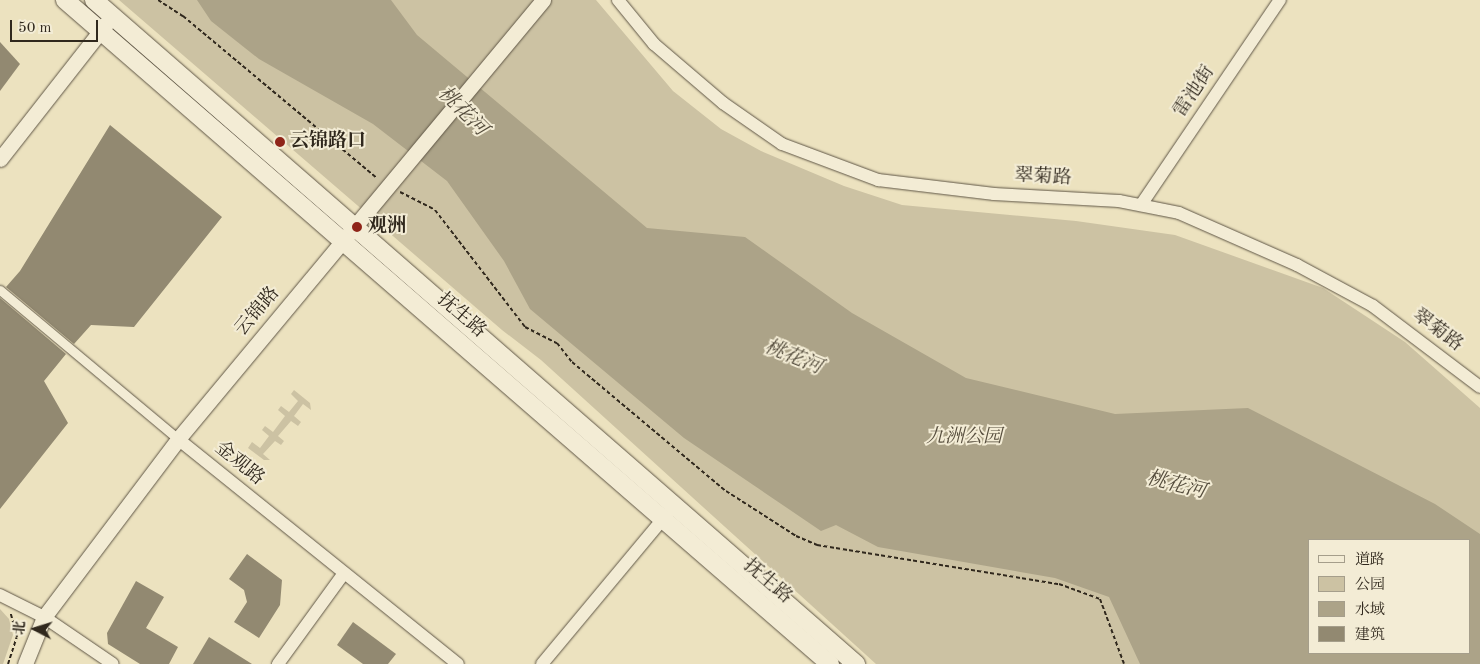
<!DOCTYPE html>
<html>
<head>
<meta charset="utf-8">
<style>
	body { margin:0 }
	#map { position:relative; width:1480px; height:664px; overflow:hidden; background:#ece2bf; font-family:"Old Standard TT","Noto Serif SC",serif }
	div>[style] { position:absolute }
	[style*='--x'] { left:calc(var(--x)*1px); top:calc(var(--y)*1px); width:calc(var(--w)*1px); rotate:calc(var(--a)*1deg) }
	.green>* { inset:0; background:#ccc2a3 }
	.water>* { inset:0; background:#aca388 }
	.building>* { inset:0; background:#928971 }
	.path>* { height:2px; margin-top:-1px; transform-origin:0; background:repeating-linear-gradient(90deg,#30281d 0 4px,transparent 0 6.5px) }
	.roads { filter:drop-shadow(0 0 1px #5f5646) drop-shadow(0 0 1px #5f5646) }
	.pedestrian>* { height:9px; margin:-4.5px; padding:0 4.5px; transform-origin:4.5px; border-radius:4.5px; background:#f3ecd5 }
	.minor>* { height:12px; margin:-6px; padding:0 6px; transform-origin:6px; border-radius:6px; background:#f3ecd5 }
	.tertiary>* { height:15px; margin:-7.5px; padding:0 7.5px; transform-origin:7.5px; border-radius:7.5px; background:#f3ecd5 }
	.secondary>* { height:18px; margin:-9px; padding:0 9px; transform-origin:9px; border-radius:9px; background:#f3ecd5 }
	.dots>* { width:14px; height:14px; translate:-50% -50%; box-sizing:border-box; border:2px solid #f3ecd5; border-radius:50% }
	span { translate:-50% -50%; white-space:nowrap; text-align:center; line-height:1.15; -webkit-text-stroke:4px #f3ecd5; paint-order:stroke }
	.street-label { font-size:19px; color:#30281d }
	.poi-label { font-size:19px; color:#30281d; font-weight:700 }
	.left { translate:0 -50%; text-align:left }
	.park-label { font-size:19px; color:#574e3e; font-style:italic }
	.water-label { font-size:20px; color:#554d3d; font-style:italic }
	.legend { position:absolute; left:1308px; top:539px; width:162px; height:115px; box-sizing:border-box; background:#f3ecd5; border:1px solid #a59e8b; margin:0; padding:6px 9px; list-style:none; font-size:15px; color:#30281d }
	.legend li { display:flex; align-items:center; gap:10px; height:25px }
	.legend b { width:25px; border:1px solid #a59e8b }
	.north { position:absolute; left:10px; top:604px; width:50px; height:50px; -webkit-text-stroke:4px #f3ecd5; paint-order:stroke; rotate:275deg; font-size:14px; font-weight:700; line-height:20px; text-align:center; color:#30281d }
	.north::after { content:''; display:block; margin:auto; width:18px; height:22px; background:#30281d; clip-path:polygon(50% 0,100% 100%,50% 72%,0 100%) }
	.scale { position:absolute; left:10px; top:20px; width:88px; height:22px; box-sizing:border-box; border:2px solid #30281d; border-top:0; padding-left:6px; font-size:15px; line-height:18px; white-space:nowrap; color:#30281d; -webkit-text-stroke:4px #f3ecd5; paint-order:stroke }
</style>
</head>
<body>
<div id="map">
	<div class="green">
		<div style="clip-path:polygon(evenodd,119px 0,596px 0,673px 91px,721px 129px,761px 151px,844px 186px,902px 205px,1076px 221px,1175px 235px,1323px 288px,1405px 342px,1480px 408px,1480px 664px,876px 664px,541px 360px,502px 330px,119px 0,1309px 540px,1469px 540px,1469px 653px,1309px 653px,1309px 540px)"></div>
		<div style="clip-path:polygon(294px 390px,310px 403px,311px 410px,303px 404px,294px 416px,301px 422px,298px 426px,291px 421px,278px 436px,284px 441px,281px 445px,275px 441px,263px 454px,270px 460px,264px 460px,248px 448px,252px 442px,260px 448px,269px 436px,262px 430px,265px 426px,273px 432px,285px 416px,278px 410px,281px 406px,289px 412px,298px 401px,291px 394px)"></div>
		<div style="clip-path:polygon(0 609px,9px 619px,13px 635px,3px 664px,0 664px)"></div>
	</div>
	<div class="water">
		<div style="clip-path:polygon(evenodd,197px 0,391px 0,417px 35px,647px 228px,745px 237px,852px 313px,966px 378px,1115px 414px,1248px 408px,1435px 504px,1480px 534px,1480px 664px,1140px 664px,1109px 597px,1055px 578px,878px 547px,836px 525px,821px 531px,684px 438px,530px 309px,504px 261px,447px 181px,373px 124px,259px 59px,211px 21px,197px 0,1309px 540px,1469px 540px,1469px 653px,1309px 653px,1309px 540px)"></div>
	</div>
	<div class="building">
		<div style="clip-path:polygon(0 42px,20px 64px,0 91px)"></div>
		<div style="clip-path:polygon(110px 125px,222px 217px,134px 327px,91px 325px,74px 344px,6px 287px,20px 271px)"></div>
		<div style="clip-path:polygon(0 298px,66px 354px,44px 381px,68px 423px,0 509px)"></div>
		<div style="clip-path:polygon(247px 554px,282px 580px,280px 605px,259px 638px,234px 622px,247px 602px,244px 590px,229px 579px)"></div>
		<div style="clip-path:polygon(136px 581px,164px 597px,146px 628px,178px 647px,169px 664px,140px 664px,108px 644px,107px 633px)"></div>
		<div style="clip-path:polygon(353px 622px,396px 654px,388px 664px,363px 664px,337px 645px)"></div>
		<div style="clip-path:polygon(209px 637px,252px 664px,193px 664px)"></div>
	</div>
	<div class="path">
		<div style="--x:158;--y:0;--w:30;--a:33"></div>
		<div style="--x:183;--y:16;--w:253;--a:39.9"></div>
		<div style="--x:400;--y:192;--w:39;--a:27"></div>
		<div style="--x:435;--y:210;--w:148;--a:52.4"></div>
		<div style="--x:525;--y:327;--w:36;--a:27"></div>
		<div style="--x:557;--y:343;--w:24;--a:52"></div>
		<div style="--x:572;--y:362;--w:201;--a:40"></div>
		<div style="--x:726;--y:491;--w:83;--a:32.7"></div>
		<div style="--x:796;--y:536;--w:23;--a:23"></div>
		<div style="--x:817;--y:545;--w:245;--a:9.2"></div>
		<div style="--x:1059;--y:584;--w:44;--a:20.1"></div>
		<div style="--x:1100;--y:599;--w:69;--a:69.7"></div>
		<div style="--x:8;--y:664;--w:28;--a:-72"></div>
		<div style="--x:17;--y:637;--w:24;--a:-105"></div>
	</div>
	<div class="roads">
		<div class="pedestrian">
			<div style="--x:0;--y:290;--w:232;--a:39.9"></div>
		</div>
		<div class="minor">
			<div style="--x:618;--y:0;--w:57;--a:50.7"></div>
			<div style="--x:654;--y:44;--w:91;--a:40.5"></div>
			<div style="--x:723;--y:103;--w:72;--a:34.8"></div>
			<div style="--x:782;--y:144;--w:103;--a:20.6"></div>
			<div style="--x:878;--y:180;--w:117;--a:6.9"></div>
			<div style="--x:994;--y:194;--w:125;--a:3.2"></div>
			<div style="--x:1119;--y:201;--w:61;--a:11.3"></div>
			<div style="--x:1179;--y:213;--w:129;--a:23.8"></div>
			<div style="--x:1297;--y:265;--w:86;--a:28.3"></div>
			<div style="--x:1373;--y:306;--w:134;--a:37.1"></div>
			<div style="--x:1141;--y:205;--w:248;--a:-55.9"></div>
			<div style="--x:178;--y:439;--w:359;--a:38.8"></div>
			<div style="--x:0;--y:595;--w:49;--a:26.6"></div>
			<div style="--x:44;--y:617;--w:83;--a:34.3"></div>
			<div style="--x:278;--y:664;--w:112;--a:-54"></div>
			<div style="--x:542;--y:664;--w:197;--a:-50.2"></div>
		</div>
		<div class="tertiary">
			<div style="--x:0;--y:159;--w:182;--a:-51.9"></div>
			<div style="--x:25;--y:664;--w:51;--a:-68"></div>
			<div style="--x:44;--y:617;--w:223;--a:-53"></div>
			<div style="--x:178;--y:439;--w:571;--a:-50.26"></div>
		</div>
		<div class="secondary">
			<div style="--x:65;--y:0;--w:1013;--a:40.96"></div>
			<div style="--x:94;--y:0;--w:1011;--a:41.07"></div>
		</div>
	</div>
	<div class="dots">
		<div style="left:280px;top:142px;background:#8f2418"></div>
		<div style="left:357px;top:227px;background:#8f2418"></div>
	</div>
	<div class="street-label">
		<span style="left:1195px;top:92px;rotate:-56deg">雷池街</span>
		<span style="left:1043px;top:178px;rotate:3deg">翠菊路</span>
		<span style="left:258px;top:312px;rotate:-50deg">云锦路</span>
		<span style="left:461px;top:316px;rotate:41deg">抚生路</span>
		<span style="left:1437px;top:331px;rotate:37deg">翠菊路</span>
		<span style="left:239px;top:464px;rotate:39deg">金观路</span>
		<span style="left:767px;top:582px;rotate:41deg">抚生路</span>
	</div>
	<div class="poi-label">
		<span class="left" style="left:290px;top:142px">云锦路口</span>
		<span class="left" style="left:368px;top:227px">观洲</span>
	</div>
	<div class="park-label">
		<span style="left:964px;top:438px">九洲公园</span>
	</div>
	<div class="water-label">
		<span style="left:462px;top:112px;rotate:45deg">桃花河</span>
		<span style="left:793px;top:358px;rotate:22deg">桃花河</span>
		<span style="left:1176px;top:486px;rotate:14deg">桃花河</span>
	</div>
	<ul class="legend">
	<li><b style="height:6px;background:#f3ecd5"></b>道路</li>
	<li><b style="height:14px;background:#ccc2a3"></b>公园</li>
	<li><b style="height:14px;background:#aca388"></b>水域</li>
	<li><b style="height:14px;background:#928971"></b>建筑</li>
	</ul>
	<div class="north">北</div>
	<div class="scale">50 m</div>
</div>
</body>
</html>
